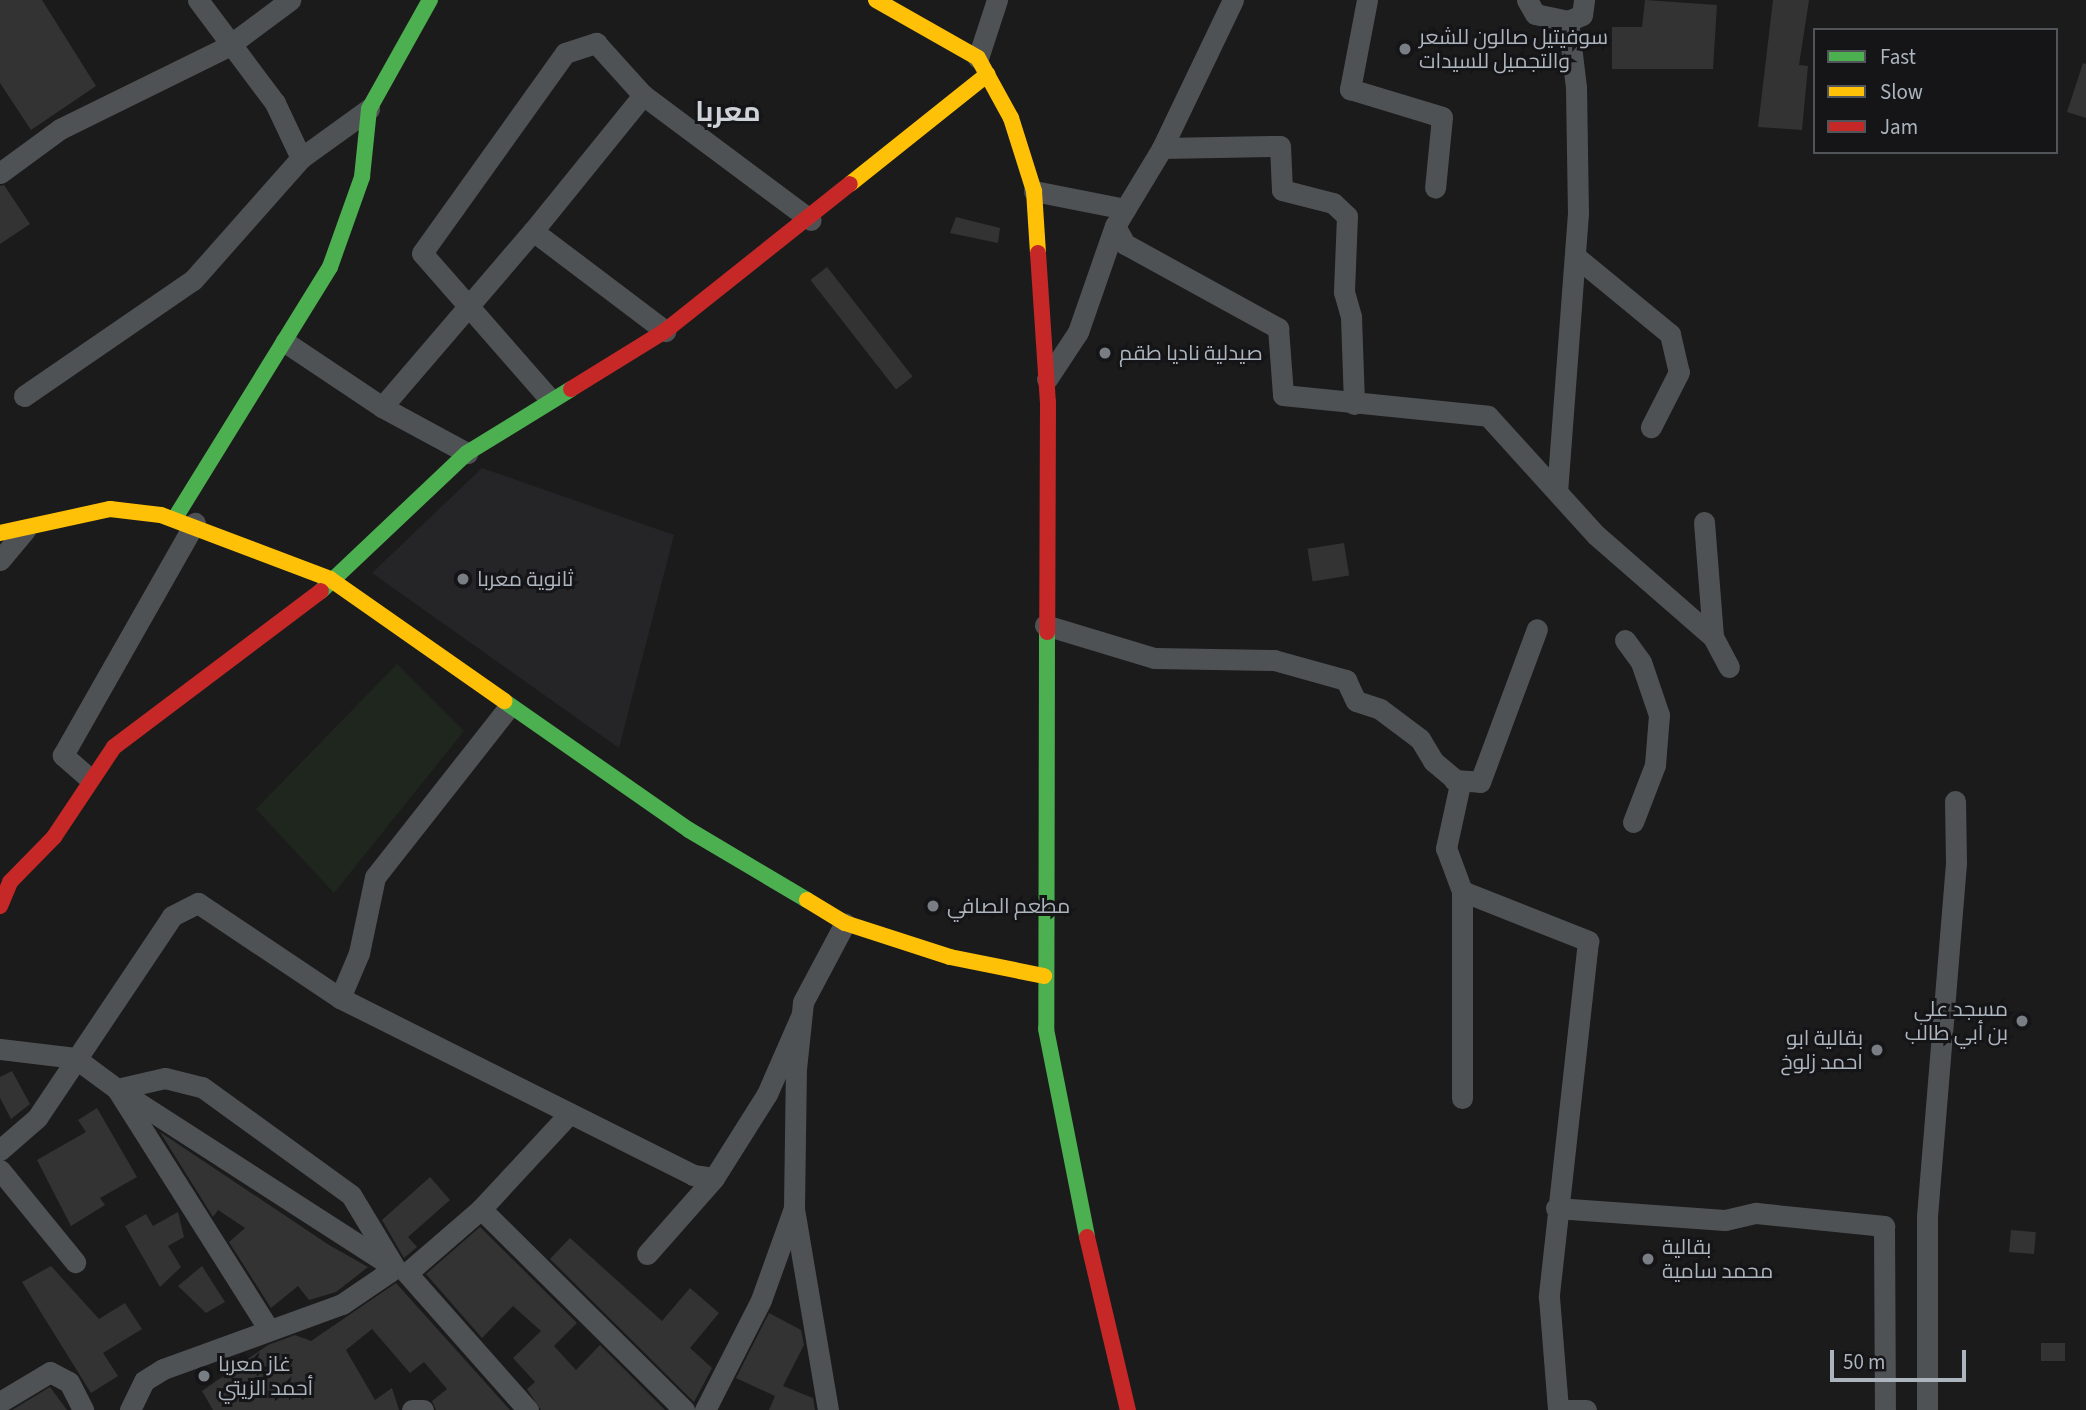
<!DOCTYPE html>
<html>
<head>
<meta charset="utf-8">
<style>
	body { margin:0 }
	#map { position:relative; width:2086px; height:1410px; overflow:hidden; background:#1b1b1b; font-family:"Source Sans 3",Cairo,sans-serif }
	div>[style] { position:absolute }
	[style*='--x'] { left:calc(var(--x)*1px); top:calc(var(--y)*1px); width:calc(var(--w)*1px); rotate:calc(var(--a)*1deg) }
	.built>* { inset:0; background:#252528 }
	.green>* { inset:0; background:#1e261e }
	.building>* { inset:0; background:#333334; transform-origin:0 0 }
	.street>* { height:21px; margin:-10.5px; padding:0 10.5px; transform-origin:10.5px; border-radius:10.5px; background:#4f5254 }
	.fast>* { height:16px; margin:-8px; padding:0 8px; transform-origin:8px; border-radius:8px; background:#4caf50 }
	.slow>* { height:16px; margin:-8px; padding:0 8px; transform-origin:8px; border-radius:8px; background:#ffc107 }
	.jam>* { height:16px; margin:-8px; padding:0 8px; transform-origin:8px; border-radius:8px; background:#c62828 }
	.dots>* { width:19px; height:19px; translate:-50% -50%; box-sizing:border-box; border:4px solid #151518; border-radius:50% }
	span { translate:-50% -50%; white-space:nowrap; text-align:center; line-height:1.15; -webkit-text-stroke:6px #151518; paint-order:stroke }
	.poi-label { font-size:21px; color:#acb4bd }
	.left { translate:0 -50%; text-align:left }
	.right { translate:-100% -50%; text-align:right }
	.district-label { font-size:28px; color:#cdd2d8; font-weight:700 }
	.legend { position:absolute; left:1813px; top:28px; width:245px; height:126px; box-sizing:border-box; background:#151518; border:2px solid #51555a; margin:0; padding:9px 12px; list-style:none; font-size:21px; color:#acb4bd }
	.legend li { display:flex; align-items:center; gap:14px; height:35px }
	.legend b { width:35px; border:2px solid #51555a }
	.scale { position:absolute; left:1830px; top:1350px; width:136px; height:32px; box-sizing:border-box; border:4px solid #acb4bd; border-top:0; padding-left:9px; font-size:21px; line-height:24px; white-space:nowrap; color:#acb4bd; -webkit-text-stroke:5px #151518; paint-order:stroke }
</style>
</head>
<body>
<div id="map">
	<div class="built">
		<div style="clip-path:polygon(482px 468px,674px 535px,619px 748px,372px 573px)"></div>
	</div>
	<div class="green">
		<div style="clip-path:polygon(397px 664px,464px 731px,334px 893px,256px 809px)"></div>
	</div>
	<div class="building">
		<div style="clip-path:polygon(0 0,42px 0,96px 86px,31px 130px,0 83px)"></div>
		<div style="clip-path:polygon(1645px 0,1717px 5px,1713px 69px,1612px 69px,1612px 27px,1642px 27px)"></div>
		<div style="clip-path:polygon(1773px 0,1809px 0,1799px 65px,1808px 66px,1802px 130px,1758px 127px)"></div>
		<div style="clip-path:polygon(2083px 63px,2086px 64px,2086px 118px,2067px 112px)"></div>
		<div style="clip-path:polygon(4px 185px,30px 224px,0 244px,0 186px)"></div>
		<div style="clip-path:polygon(956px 217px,1000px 228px,998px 243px,950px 233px)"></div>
		<div style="left:827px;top:267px;width:139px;height:21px;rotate:52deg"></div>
		<div style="left:1344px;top:543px;width:33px;height:37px;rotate:81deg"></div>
		<div style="clip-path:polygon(12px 1071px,30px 1104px,11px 1119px,0 1098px,0 1077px)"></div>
		<div style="clip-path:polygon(97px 1108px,137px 1177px,100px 1198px,105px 1205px,71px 1226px,37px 1160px,86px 1132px,78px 1120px)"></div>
		<div style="clip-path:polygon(160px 1132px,329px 1245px,368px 1267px,336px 1292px,309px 1300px,298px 1286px,271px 1308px,229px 1242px,245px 1228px,218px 1210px,213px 1217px)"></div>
		<div style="clip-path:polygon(430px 1177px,450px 1200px,408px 1237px,417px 1247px,404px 1258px,382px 1220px)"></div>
		<div style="clip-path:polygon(178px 1212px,184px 1237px,168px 1246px,181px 1267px,160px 1287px,125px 1226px,146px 1214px,153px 1226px)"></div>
		<div style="clip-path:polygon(480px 1227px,577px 1323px,554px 1346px,576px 1370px,600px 1345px,665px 1410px,541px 1410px,527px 1389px,535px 1382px,513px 1358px,541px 1331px,513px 1306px,482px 1338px,426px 1274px)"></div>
		<div style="left:2011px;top:1230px;width:25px;height:22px;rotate:5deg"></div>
		<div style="clip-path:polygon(570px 1238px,662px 1321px,690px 1288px,719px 1313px,690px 1348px,712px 1368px,694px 1402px,550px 1259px)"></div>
		<div style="clip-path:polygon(51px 1266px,99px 1319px,125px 1303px,142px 1329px,103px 1353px,118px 1376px,91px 1393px,22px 1282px)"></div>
		<div style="clip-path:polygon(202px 1266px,225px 1302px,206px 1313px,178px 1286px)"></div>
		<div style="clip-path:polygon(396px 1283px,510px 1410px,436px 1410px,432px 1401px,447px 1389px,424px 1362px,410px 1373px,372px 1329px,346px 1350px,375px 1400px,392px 1388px,399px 1410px,213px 1410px,202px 1391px,268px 1345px,295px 1335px,311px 1341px)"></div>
		<div style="clip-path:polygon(769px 1313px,801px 1330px,804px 1345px,783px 1386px,813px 1398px,815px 1410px,769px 1410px,775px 1396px,736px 1378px)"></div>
		<div style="left:2065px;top:1343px;width:18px;height:24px;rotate:90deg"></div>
		<div style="clip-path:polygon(50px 1387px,67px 1410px,12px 1410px)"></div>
	</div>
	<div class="street">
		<div style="--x:198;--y:0;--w:129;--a:53.2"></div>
		<div style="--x:275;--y:103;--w:61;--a:64.7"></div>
		<div style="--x:1367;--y:0;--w:91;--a:100.8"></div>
		<div style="--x:1350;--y:89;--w:96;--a:16.9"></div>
		<div style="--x:1442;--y:117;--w:71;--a:95.6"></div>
		<div style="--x:1527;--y:0;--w:16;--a:60"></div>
		<div style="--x:1535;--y:14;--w:34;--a:12"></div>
		<div style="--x:1568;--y:21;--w:66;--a:83.1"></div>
		<div style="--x:1576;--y:87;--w:126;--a:89.1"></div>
		<div style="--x:1578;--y:213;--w:278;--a:94.3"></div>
		<div style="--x:1568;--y:21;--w:15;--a:-23"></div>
		<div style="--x:1582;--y:15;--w:15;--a:-82"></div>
		<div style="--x:978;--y:58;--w:61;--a:-71.9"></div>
		<div style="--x:1162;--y:148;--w:118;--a:-1"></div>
		<div style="--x:1280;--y:146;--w:44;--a:87.4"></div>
		<div style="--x:1282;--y:190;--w:53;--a:14.3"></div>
		<div style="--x:1333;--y:203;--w:19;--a:43"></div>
		<div style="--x:1347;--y:216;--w:76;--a:92.3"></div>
		<div style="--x:1344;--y:292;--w:26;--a:74"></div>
		<div style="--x:1351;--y:317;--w:87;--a:88"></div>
		<div style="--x:0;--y:173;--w:74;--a:-36.3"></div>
		<div style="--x:60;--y:129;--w:186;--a:-26.2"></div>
		<div style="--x:227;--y:47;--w:79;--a:-36.7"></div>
		<div style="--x:1034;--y:191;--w:93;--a:11.2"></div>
		<div style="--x:1115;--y:226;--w:21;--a:61"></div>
		<div style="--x:1125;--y:244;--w:175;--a:28.8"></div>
		<div style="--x:1278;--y:328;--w:67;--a:85.7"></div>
		<div style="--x:1283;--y:395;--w:206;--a:5.8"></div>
		<div style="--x:1488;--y:416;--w:161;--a:47.8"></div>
		<div style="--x:1596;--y:535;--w:155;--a:41.1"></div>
		<div style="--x:1713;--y:637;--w:34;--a:62"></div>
		<div style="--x:533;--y:231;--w:175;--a:-51"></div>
		<div style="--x:1575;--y:256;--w:123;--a:39.4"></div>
		<div style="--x:1670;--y:334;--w:39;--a:77"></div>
		<div style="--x:1679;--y:372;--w:62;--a:117"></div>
		<div style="--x:285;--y:342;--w:117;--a:33.8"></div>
		<div style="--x:382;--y:407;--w:97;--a:28.4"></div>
		<div style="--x:1047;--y:379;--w:56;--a:-56.6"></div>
		<div style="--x:1078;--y:332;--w:112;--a:-70.8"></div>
		<div style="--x:1115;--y:226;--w:91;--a:-58.9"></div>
		<div style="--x:1162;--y:148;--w:164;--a:-64.4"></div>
		<div style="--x:24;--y:396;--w:205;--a:-34.5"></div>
		<div style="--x:193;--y:280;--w:163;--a:-48.5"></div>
		<div style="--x:301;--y:158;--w:84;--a:-35.8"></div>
		<div style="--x:548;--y:397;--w:191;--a:-131.2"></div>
		<div style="--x:422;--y:253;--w:246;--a:-54.4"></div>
		<div style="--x:565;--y:53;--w:33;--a:-18"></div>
		<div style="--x:596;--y:43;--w:70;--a:47.9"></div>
		<div style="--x:643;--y:95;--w:209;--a:36.7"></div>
		<div style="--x:382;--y:407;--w:232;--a:-49.4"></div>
		<div style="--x:533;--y:231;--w:166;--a:37.1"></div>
		<div style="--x:1704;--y:522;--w:115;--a:85.5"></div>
		<div style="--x:0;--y:560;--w:39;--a:-50"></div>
		<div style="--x:1045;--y:625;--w:114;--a:16.8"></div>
		<div style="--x:1154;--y:658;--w:120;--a:1"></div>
		<div style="--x:1274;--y:660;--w:75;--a:15.5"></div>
		<div style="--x:1346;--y:680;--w:23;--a:65"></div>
		<div style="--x:1356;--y:701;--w:25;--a:18"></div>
		<div style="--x:1380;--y:709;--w:50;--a:36.9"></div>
		<div style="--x:1420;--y:739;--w:26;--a:59"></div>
		<div style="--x:1433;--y:761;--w:35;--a:40"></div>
		<div style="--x:1460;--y:784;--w:66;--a:102.3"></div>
		<div style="--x:1446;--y:848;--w:46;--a:69.6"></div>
		<div style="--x:1462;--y:891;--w:136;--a:21.6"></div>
		<div style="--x:1588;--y:941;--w:358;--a:96.3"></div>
		<div style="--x:1549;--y:1297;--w:113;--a:85.4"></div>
		<div style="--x:1625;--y:640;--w:27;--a:54"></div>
		<div style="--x:1641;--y:662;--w:56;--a:71.2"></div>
		<div style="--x:1659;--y:715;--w:50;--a:94.6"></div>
		<div style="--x:1655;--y:765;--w:61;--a:111.1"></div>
		<div style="--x:89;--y:778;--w:35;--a:-139"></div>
		<div style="--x:63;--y:755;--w:267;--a:-60.4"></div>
		<div style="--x:1454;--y:780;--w:26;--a:4"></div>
		<div style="--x:1480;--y:782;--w:163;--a:-69.6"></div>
		<div style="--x:1462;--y:891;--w:207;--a:90"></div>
		<div style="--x:340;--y:998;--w:49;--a:-67.1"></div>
		<div style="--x:359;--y:953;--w:78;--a:-78.1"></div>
		<div style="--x:375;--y:877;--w:216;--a:-51.8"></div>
		<div style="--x:0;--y:1049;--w:76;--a:6.8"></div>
		<div style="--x:75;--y:1058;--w:52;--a:36.4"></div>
		<div style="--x:117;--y:1089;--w:49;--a:-12.9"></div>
		<div style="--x:165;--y:1078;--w:38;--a:14"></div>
		<div style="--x:202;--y:1087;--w:184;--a:35.9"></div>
		<div style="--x:351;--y:1195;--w:85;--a:58.9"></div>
		<div style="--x:395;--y:1268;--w:64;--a:145.8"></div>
		<div style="--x:342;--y:1304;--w:190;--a:160"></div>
		<div style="--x:163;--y:1369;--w:22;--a:148"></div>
		<div style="--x:144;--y:1381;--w:32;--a:116"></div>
		<div style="--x:0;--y:1150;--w:49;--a:-40.9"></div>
		<div style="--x:37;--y:1118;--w:243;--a:-56.2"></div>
		<div style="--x:172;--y:916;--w:29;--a:-27"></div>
		<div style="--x:198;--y:903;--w:171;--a:33.8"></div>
		<div style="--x:340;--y:998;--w:395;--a:26.6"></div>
		<div style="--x:693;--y:1175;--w:21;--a:8"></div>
		<div style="--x:714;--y:1178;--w:99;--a:-57.8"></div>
		<div style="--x:767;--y:1094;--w:85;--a:-66.4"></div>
		<div style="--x:0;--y:1170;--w:119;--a:50.8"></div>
		<div style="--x:1556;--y:1208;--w:169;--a:4.1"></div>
		<div style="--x:1725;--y:1220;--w:32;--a:-13"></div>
		<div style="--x:1756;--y:1213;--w:129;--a:5.8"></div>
		<div style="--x:1884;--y:1226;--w:184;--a:89.7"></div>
		<div style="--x:481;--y:1209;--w:286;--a:44.7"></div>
		<div style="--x:647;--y:1254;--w:101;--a:-48.6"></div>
		<div style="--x:268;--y:1328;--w:283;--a:-122.3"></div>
		<div style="--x:117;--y:1089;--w:325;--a:32.8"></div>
		<div style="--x:0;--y:1402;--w:58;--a:-31"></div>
		<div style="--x:50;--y:1372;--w:21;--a:28"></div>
		<div style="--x:69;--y:1382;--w:31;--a:63"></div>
		<div style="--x:412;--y:1410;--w:11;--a:0"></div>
		<div style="--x:528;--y:1410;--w:183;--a:-131.5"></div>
		<div style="--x:407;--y:1273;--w:98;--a:-40.9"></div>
		<div style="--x:481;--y:1209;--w:129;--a:-47.2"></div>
		<div style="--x:705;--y:1410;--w:123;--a:-63"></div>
		<div style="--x:761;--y:1300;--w:95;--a:-70.2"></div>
		<div style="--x:828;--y:1410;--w:205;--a:-99.6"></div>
		<div style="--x:794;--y:1208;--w:139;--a:-89.2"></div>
		<div style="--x:796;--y:1069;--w:67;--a:-84"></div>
		<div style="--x:803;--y:1002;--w:89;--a:-62"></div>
		<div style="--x:1564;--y:1410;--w:22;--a:0"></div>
		<div style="--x:1927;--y:1410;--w:194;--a:-90"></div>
		<div style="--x:1927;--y:1216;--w:354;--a:-85.3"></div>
		<div style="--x:1956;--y:863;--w:62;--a:-90.9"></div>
	</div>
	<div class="fast">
		<div style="--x:175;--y:518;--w:295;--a:-58.3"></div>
		<div style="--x:330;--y:267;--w:96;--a:-70.4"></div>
		<div style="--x:362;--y:177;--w:68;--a:-84.1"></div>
		<div style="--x:369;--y:109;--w:125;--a:-60.8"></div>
		<div style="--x:321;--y:591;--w:201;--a:-43.4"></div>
		<div style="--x:467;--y:453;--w:122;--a:-31.6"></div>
		<div style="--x:1047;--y:632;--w:397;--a:90.1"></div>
		<div style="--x:1046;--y:1029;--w:212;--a:78.8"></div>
		<div style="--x:504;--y:701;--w:226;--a:34.9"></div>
		<div style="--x:689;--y:830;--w:137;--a:30.7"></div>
	</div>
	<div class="slow">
		<div style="--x:876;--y:0;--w:117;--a:29.6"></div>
		<div style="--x:978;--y:58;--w:68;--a:61.2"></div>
		<div style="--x:1011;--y:118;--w:77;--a:72.5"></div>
		<div style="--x:1034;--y:191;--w:62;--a:86.3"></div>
		<div style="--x:850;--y:184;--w:176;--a:-38.6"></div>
		<div style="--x:0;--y:533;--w:113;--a:-12.3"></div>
		<div style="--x:110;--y:509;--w:51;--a:6.7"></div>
		<div style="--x:161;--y:515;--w:181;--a:20.7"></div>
		<div style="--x:330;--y:579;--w:213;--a:35"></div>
		<div style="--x:807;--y:900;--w:44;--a:31.2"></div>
		<div style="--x:845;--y:923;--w:110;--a:17.9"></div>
		<div style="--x:950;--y:957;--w:96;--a:11.4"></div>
	</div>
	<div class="jam">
		<div style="--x:1038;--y:253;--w:149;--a:86.2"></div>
		<div style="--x:1048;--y:402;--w:230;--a:90.2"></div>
		<div style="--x:571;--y:389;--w:110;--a:-31.7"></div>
		<div style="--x:665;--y:331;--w:236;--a:-38.5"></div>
		<div style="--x:0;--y:906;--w:26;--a:-67"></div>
		<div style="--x:10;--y:882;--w:63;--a:-45.6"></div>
		<div style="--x:54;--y:837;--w:108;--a:-56.3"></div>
		<div style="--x:114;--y:747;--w:259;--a:-37"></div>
		<div style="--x:1087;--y:1237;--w:178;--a:76.7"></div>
	</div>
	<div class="dots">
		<div style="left:1405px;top:49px;background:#797e84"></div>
		<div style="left:1105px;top:353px;background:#797e84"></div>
		<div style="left:463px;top:579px;background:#797e84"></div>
		<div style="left:933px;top:906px;background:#797e84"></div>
		<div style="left:2022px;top:1021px;background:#797e84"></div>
		<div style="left:1877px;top:1050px;background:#797e84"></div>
		<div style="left:1648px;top:1259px;background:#797e84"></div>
		<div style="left:204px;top:1376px;background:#797e84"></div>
	</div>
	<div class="poi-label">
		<span class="left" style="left:1419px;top:49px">سوفيتيل صالون للشعر<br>والتجميل للسيدات</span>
		<span class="left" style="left:1119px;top:353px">صيدلية ناديا طقم</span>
		<span class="left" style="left:477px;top:579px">ثانوية معربا</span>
		<span class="left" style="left:947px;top:906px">مطعم الصافي</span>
		<span class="right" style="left:2008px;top:1021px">مسجد علي<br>بن أبي طالب</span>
		<span class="right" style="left:1863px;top:1050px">بقالية ابو<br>احمد زلوخ</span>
		<span class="left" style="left:1662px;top:1259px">بقالية<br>محمد سامية</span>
		<span class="left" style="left:218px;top:1376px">غاز معربا<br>أحمد الزيتي</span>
	</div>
	<div class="district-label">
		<span style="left:728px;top:112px">معربا</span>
	</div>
	<ul class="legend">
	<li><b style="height:9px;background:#4caf50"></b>Fast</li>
	<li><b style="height:9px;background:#ffc107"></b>Slow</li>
	<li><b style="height:9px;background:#c62828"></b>Jam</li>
	</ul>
	<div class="scale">50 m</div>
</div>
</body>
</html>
